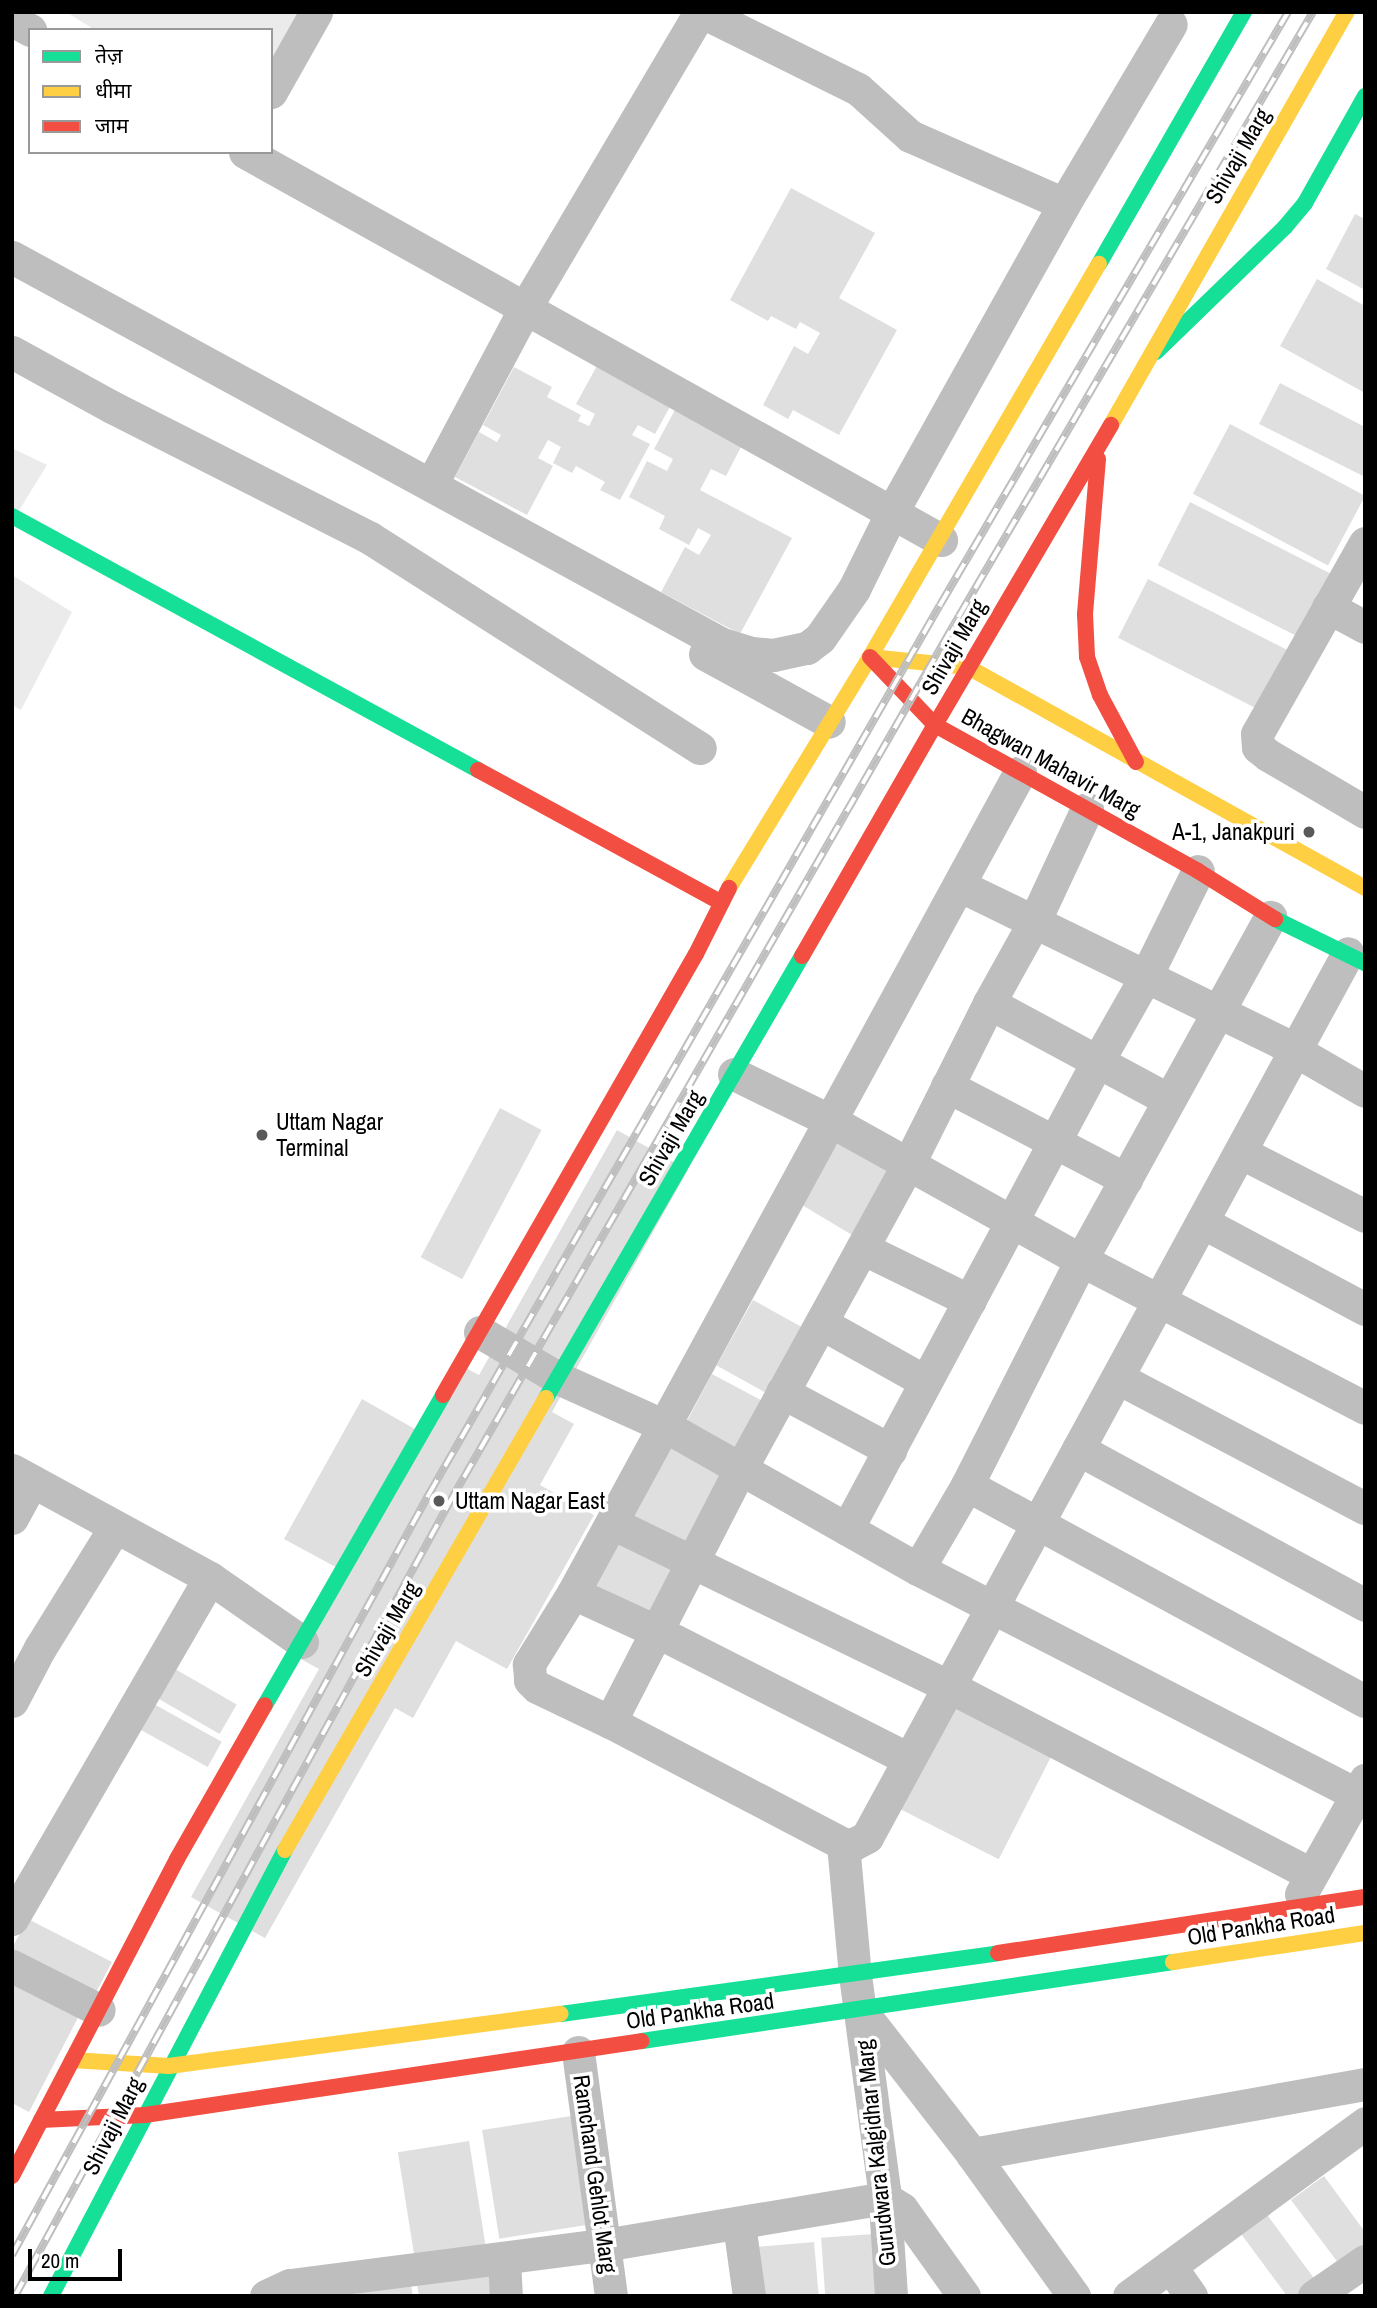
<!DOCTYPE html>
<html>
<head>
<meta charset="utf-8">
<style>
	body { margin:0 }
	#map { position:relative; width:1377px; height:2308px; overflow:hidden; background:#fff; font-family:"Archivo Narrow","Noto Sans Devanagari",sans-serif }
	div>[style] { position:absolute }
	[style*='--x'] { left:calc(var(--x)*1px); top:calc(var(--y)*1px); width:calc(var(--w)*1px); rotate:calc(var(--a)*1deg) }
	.green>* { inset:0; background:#ebebeb }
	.canal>* { height:33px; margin:-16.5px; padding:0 16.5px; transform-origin:16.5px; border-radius:16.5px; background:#bebebe }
	.building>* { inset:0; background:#dfdfdf; transform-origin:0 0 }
	.street>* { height:33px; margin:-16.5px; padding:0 16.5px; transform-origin:16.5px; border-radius:16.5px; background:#bebebe }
	.fast>* { height:16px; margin:-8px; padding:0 8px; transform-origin:8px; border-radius:8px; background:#16e098 }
	.slow>* { height:16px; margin:-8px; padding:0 8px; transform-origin:8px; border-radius:8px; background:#ffcf43 }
	.jam>* { height:16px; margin:-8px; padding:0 8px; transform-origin:8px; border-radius:8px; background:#f24e42 }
	.rail>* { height:8px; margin-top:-4px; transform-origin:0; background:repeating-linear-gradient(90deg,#fff 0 16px,#bebebe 0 32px); box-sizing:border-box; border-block:2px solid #bebebe }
	.dots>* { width:19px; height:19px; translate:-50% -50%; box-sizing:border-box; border:4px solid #fff; border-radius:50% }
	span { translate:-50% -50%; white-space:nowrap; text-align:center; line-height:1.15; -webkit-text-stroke:7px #fff; paint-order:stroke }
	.street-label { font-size:23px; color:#000 }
	.poi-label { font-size:23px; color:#000 }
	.right { translate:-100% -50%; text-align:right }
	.left { translate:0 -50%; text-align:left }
	.frame { position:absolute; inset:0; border:14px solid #000; pointer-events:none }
	.legend { position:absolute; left:28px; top:28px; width:245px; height:126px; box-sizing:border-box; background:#fff; border:2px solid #999; margin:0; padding:9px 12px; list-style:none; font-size:21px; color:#000 }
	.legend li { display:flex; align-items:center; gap:14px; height:35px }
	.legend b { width:35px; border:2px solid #999 }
	.scale { position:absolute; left:28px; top:2249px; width:94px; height:32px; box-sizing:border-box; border:4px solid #000; border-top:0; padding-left:9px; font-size:21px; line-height:24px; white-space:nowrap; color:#000; -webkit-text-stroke:5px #fff; paint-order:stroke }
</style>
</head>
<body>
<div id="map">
	<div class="green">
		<div style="clip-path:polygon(66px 12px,317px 12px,271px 88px,271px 30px,95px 30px)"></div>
		<div style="clip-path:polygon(12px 448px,47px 465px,12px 522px)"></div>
		<div style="clip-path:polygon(12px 575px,72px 612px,21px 710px,12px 705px)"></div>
	</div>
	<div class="canal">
		<div style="--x:12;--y:352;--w:114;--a:28.8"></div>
		<div style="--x:112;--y:407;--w:289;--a:26.9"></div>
		<div style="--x:370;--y:538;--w:391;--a:32.5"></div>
		<div style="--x:973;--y:892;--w:344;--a:26"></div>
		<div style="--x:1282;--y:1043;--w:96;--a:30"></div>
	</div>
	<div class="building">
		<div style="clip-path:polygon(791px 188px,875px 233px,839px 298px,897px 330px,839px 435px,793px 410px,788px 419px,763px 405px,794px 346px,808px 354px,820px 333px,800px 322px,796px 329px,771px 316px,768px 321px,730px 300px)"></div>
		<div style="clip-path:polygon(1355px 214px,1365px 219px,1365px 290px,1326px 269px)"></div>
		<div style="clip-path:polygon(1317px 279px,1365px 306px,1365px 393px,1280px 346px)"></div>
		<div style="clip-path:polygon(598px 364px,672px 403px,655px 434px,638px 425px,632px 435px,650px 444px,620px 500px,600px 490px,605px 482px,576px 466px,572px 473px,553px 463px,561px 447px,548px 440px,538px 458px,553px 466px,527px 515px,455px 477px,479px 432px,497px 442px,501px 435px,483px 425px,514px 367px,552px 387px,547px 397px,581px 415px,578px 421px,589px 426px,595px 414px,576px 404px)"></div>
		<div style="clip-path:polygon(1280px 383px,1365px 427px,1365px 477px,1259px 424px)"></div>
		<div style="clip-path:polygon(677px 406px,744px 441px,726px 476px,711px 469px,700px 490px,792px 538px,740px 634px,661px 592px,685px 547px,699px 555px,711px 535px,698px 528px,689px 545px,659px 529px,665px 516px,629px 497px,647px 461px,667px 471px,673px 459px,654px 449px)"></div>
		<div style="left:1230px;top:424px;width:153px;height:79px;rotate:28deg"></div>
		<div style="left:1190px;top:502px;width:157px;height:71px;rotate:27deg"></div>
		<div style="left:1148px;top:579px;width:156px;height:66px;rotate:27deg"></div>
		<div style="left:500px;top:1108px;width:47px;height:169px;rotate:28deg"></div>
		<div style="clip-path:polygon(617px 1130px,688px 1170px,552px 1412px,574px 1424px,540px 1485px,594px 1515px,507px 1669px,456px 1641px,413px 1718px,395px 1708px,265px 1938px,191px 1897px,319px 1669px,295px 1656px,343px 1571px,284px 1539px,362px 1399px,420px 1432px,458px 1364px,479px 1375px)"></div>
		<div style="left:840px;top:1139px;width:71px;height:76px;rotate:31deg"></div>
		<div style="left:753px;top:1300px;width:68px;height:75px;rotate:29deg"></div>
		<div style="left:712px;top:1374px;width:64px;height:59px;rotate:28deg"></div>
		<div style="left:672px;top:1443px;width:65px;height:94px;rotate:29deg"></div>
		<div style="left:624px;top:1534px;width:66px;height:60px;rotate:30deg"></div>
		<div style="left:163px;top:1662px;width:85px;height:34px;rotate:30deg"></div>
		<div style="left:143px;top:1698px;width:90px;height:29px;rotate:29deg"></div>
		<div style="left:953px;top:1698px;width:114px;height:123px;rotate:27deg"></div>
		<div style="clip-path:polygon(28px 1919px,112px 1962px,90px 2004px,12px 1964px,12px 1948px)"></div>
		<div style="clip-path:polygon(12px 1970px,84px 2006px,29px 2112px,12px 2103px)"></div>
		<div style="left:571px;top:2116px;width:110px;height:90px;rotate:81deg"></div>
		<div style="left:469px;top:2141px;width:108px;height:72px;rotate:81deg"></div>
		<div style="clip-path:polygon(1324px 2176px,1365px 2232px,1365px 2244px,1339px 2264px,1291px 2200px)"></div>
		<div style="clip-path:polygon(1262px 2208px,1319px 2285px,1305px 2296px,1287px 2296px,1236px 2227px)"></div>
		<div style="left:874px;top:2234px;width:62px;height:53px;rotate:86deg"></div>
		<div style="left:814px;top:2242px;width:54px;height:60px;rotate:85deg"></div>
		<div style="clip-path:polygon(490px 2267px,494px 2296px,419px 2296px,416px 2279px)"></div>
		<div style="clip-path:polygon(410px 2280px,413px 2296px,358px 2296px,357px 2288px)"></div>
	</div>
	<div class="street">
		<div style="--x:702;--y:12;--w:174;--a:26.3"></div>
		<div style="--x:858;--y:89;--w:70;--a:42.1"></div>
		<div style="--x:910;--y:136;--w:168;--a:23.8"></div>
		<div style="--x:12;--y:20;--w:21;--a:29"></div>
		<div style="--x:271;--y:92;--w:92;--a:-60.6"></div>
		<div style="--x:245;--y:152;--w:797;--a:29.14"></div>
		<div style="--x:12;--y:257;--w:809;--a:28.59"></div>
		<div style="--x:722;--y:644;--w:30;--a:17"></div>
		<div style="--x:751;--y:653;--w:22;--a:5"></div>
		<div style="--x:773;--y:655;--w:35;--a:-12"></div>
		<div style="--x:807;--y:648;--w:16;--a:-38"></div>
		<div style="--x:820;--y:638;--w:60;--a:-55.2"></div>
		<div style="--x:854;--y:589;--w:86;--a:-63.7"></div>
		<div style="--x:892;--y:512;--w:353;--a:-60.8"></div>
		<div style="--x:1064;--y:204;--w:209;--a:-59.3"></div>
		<div style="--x:431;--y:485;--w:200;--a:-62"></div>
		<div style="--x:525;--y:308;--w:344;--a:-59.4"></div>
		<div style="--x:1365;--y:543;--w:219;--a:119.5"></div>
		<div style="--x:1257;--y:734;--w:13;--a:86"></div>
		<div style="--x:1258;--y:747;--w:13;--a:39"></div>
		<div style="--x:1268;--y:755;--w:113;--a:30.4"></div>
		<div style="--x:1328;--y:607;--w:42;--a:28.4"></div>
		<div style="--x:705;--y:654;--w:141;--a:28.7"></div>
		<div style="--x:1020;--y:772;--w:935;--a:118.57"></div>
		<div style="--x:573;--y:1593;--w:84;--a:121.8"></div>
		<div style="--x:529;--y:1664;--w:16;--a:86"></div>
		<div style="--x:530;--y:1680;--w:10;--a:45"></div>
		<div style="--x:537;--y:1687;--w:81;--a:25.6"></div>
		<div style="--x:610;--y:1722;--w:263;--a:27.6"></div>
		<div style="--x:843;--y:1844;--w:9;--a:6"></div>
		<div style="--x:852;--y:1845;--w:17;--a:-28"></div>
		<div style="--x:867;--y:1837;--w:1006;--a:-61.45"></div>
		<div style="--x:989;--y:1003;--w:204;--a:28.3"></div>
		<div style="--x:734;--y:1074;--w:108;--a:25.9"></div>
		<div style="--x:831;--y:1121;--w:286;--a:29.1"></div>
		<div style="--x:1081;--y:1260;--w:320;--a:27.5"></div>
		<div style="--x:947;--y:1086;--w:202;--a:27.5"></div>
		<div style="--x:1240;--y:1152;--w:140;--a:27.1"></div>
		<div style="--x:1202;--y:1222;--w:185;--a:28.1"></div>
		<div style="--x:862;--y:1248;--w:120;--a:26.1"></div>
		<div style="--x:821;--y:1323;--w:120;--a:29.3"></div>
		<div style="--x:480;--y:1332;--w:91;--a:30.5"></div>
		<div style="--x:558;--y:1378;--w:117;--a:24.2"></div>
		<div style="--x:665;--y:1426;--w:291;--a:29.5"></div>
		<div style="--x:918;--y:1569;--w:494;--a:27.2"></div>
		<div style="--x:1118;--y:1378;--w:279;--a:27.8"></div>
		<div style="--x:782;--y:1392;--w:123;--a:28.2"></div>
		<div style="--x:1078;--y:1449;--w:327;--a:28.5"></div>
		<div style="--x:12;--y:1470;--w:226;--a:28.6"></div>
		<div style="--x:210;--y:1578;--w:112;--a:34.8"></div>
		<div style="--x:967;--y:1485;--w:453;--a:28.5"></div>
		<div style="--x:12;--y:1518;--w:42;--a:-61.6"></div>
		<div style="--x:612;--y:1523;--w:373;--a:25.9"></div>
		<div style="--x:948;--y:1686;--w:408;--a:27.4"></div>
		<div style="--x:847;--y:1529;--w:527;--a:-61.83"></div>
		<div style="--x:1096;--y:1064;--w:101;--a:-60.4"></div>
		<div style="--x:1146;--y:976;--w:117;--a:-63.7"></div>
		<div style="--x:918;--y:1569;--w:97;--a:-59.7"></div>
		<div style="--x:967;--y:1485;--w:252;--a:-63.1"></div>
		<div style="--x:1081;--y:1260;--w:392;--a:-61.1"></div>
		<div style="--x:573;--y:1593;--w:91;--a:24.6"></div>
		<div style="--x:656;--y:1631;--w:283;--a:26.9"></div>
		<div style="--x:12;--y:1701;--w:60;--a:-62.2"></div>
		<div style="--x:40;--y:1648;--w:142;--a:-58.2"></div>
		<div style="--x:610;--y:1722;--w:273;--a:-62.8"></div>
		<div style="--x:735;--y:1479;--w:361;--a:-61.2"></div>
		<div style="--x:909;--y:1163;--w:179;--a:-63.4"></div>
		<div style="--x:989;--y:1003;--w:93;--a:-60.9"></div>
		<div style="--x:1034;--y:922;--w:125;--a:-64.9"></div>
		<div style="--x:843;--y:1844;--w:132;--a:84.8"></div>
		<div style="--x:855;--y:1975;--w:217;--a:82.3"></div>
		<div style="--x:884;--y:2190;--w:106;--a:86.2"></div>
		<div style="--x:1301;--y:1894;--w:131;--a:-60.7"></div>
		<div style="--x:12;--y:1919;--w:394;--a:-59.9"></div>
		<div style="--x:12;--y:1966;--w:97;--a:26.8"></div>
		<div style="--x:862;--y:2012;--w:180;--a:52.2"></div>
		<div style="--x:972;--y:2154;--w:175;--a:54.3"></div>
		<div style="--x:578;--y:2052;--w:246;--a:82.3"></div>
		<div style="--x:972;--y:2154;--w:399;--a:-10.1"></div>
		<div style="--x:739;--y:2224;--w:73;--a:82.1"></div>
		<div style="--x:504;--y:2260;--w:36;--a:87"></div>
		<div style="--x:1170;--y:2266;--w:37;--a:55"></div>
		<div style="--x:266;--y:2296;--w:26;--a:-25"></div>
		<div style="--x:290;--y:2285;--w:317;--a:-7.3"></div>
		<div style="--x:604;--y:2245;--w:285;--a:-9.5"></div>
		<div style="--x:885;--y:2198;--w:20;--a:33"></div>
		<div style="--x:902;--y:2209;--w:107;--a:54.5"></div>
		<div style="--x:1129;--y:2296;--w:293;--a:-36.2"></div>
		<div style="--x:1314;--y:2296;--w:62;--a:-34.5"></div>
	</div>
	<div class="fast">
		<div style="--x:1099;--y:264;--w:291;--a:-60.1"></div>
		<div style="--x:1156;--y:352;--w:180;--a:-44.1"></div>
		<div style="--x:1285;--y:227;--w:31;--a:-50"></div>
		<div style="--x:1305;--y:203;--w:123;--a:-60.7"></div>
		<div style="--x:12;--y:516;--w:531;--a:28.59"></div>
		<div style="--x:1275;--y:919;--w:100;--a:26.1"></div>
		<div style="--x:546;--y:1398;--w:511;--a:-59.92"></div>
		<div style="--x:265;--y:1705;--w:357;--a:-60.1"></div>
		<div style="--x:561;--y:2014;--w:441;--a:-7.9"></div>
		<div style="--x:642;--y:2041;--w:537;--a:-8.46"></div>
		<div style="--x:51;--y:2296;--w:504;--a:-62.32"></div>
	</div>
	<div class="slow">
		<div style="--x:1111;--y:425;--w:476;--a:-60.3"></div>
		<div style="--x:870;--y:657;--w:455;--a:-59.8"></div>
		<div style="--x:870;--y:657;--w:99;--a:5.8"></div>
		<div style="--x:968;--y:667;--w:454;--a:29.1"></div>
		<div style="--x:729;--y:888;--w:271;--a:-58.6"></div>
		<div style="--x:285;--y:1850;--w:522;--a:-60"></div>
		<div style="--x:1173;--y:1962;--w:194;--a:-8.6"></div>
		<div style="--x:72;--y:2060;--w:97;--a:3.5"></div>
		<div style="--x:169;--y:2066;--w:395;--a:-7.6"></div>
	</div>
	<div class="jam">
		<div style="--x:1098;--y:459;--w:156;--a:94.8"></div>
		<div style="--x:1085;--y:614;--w:43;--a:87.3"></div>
		<div style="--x:1087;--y:657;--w:40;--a:71.1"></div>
		<div style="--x:1100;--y:695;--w:76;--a:61.8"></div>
		<div style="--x:870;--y:657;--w:94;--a:46.3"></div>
		<div style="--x:935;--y:725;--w:301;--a:29"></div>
		<div style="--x:1198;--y:871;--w:91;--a:31.9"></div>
		<div style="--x:935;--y:725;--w:348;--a:-59.6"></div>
		<div style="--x:478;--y:770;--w:276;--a:28.6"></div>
		<div style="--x:802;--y:956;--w:267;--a:-60.1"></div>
		<div style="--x:443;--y:1395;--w:508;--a:-60.16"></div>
		<div style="--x:696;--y:954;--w:74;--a:-63.4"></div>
		<div style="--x:998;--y:1953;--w:371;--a:-8.7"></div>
		<div style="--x:41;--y:2120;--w:104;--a:-2.8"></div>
		<div style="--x:145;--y:2115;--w:502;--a:-8.47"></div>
		<div style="--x:12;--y:2176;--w:357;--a:-62.5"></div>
		<div style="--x:177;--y:1859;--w:177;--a:-60.3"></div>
	</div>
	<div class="rail">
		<div style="--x:12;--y:2255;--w:868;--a:-61.28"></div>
		<div style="--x:429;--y:1494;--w:1025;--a:-60.11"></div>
		<div style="--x:940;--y:605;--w:688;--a:-59.59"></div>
		<div style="--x:15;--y:2296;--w:902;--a:-61.3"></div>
		<div style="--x:448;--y:1505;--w:1025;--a:-60.11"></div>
		<div style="--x:959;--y:616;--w:700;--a:-59.63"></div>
	</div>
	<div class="dots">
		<div style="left:1309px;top:832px;background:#595959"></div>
		<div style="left:262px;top:1135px;background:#595959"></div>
		<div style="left:439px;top:1501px;background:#595959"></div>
	</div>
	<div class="street-label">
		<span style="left:1238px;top:156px;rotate:-60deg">Shivaji Marg</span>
		<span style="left:954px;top:647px;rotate:-60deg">Shivaji Marg</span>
		<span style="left:1051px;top:763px;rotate:29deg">Bhagwan Mahavir Marg</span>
		<span style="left:671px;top:1138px;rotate:-60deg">Shivaji Marg</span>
		<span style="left:387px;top:1629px;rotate:-60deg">Shivaji Marg</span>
		<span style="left:1261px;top:1926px;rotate:-9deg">Old Pankha Road</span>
		<span style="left:700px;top:2011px;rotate:-8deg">Old Pankha Road</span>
		<span style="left:113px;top:2126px;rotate:-63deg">Shivaji Marg</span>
		<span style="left:876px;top:2153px;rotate:-96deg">Gurudwara Kalgidhar Marg</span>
		<span style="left:595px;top:2174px;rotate:82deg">Ramchand Gehlot Marg</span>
	</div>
	<div class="poi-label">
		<span class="right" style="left:1295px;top:832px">A-1, Janakpuri</span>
		<span class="left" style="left:276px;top:1135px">Uttam Nagar<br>Terminal</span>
		<span class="left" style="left:455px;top:1501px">Uttam Nagar East</span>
	</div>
	<div class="frame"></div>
	<ul class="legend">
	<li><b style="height:9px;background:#16e098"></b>तेज़</li>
	<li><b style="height:9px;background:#ffcf43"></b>धीमा</li>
	<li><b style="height:9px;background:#f24e42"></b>जाम</li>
	</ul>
	<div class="scale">20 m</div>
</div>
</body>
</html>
